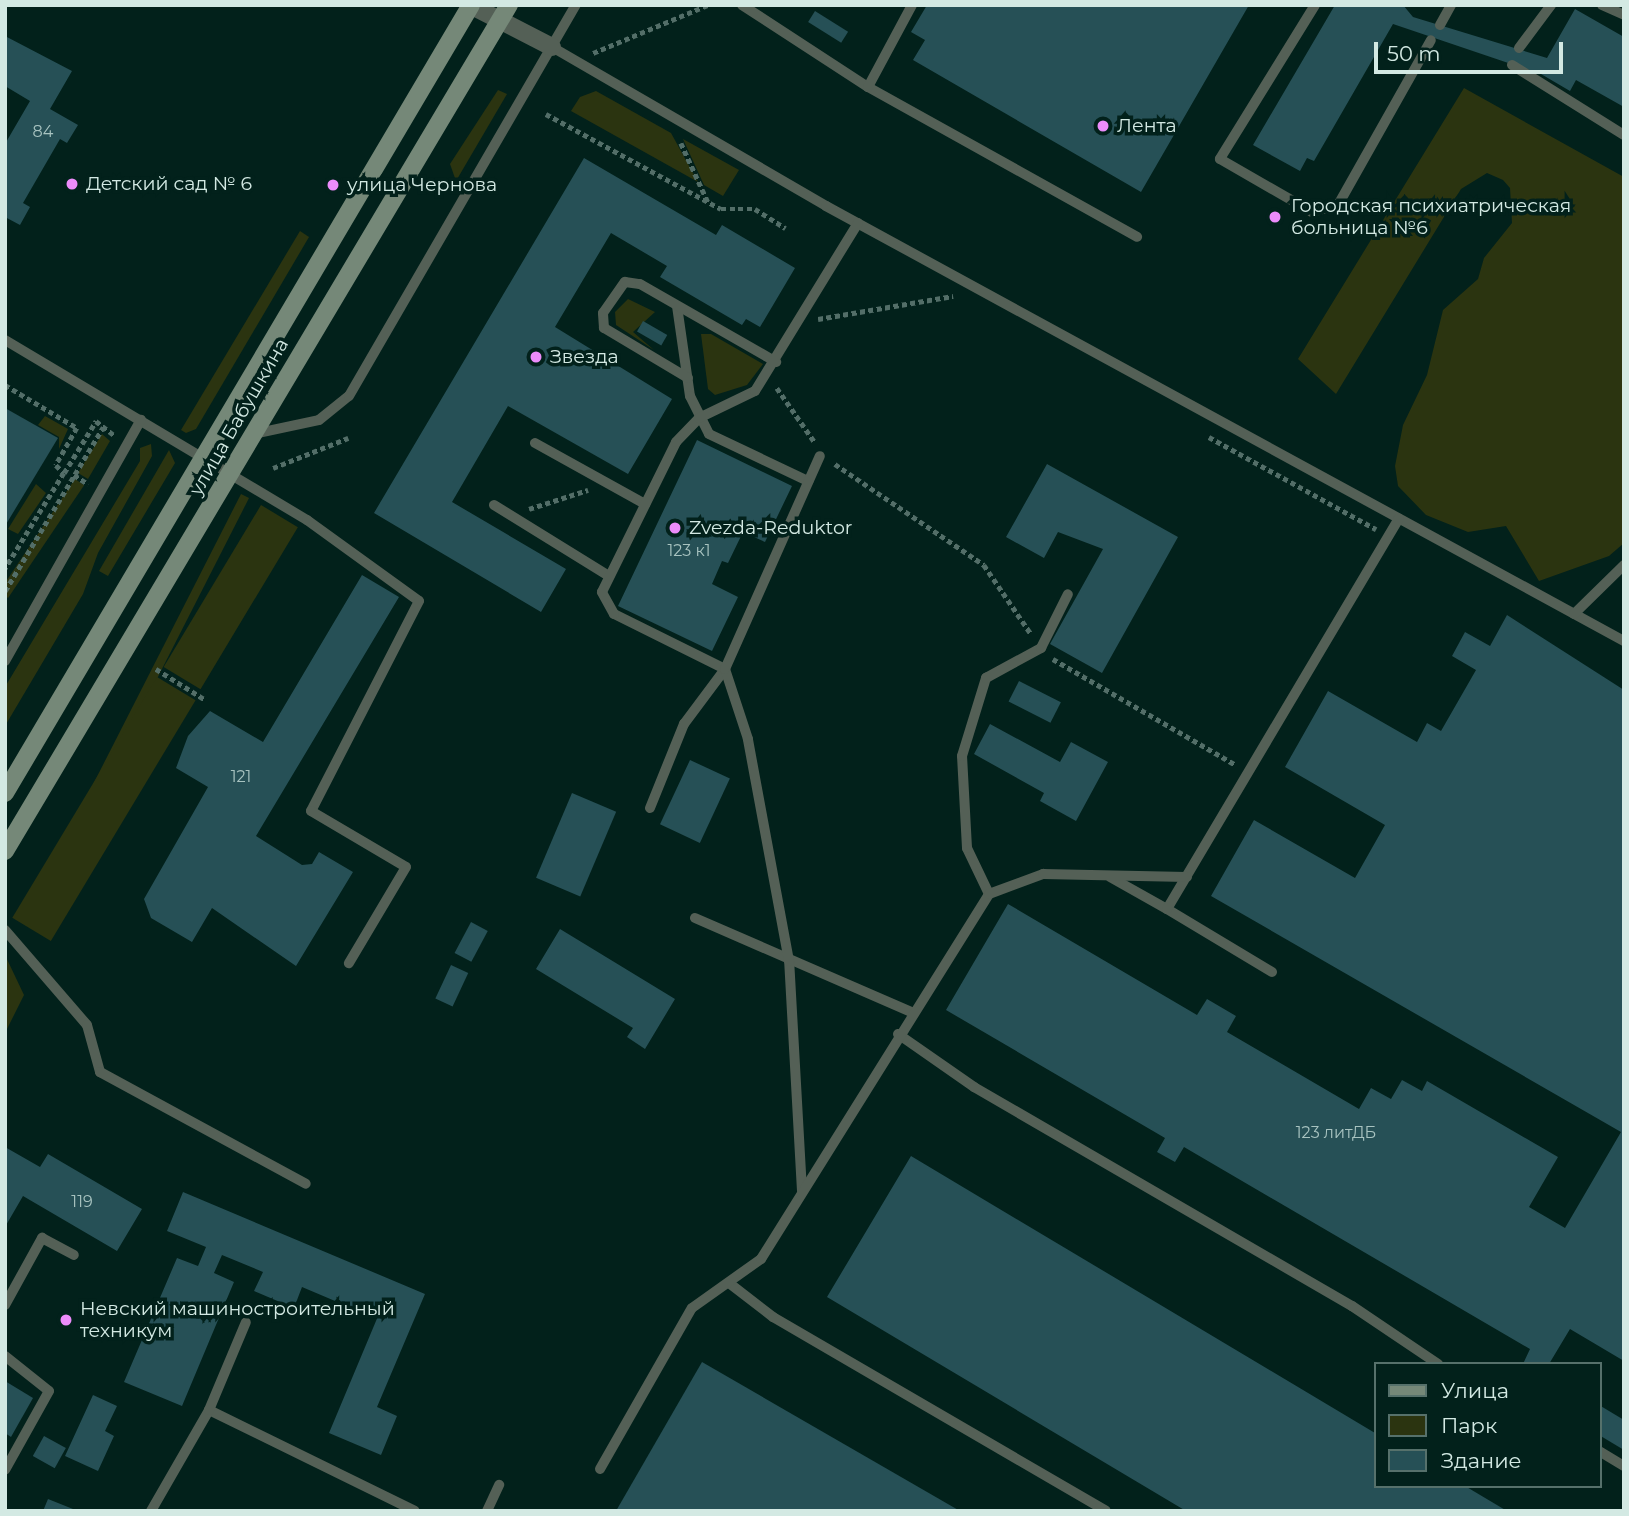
<!DOCTYPE html>
<html>
<head>
<meta charset="utf-8">
<style>
	body { margin:0 }
	#map { position:relative; width:1629px; height:1516px; overflow:hidden; background:#02211b; font-family:Montserrat,sans-serif }
	div>[style] { position:absolute }
	[style*='--x'] { left:calc(var(--x)*1px); top:calc(var(--y)*1px); width:calc(var(--w)*1px); rotate:calc(var(--a)*1deg) }
	.green>* { inset:0; background:#2b3410; transform-origin:0 0 }
	.building>* { inset:0; background:#265056; transform-origin:0 0 }
	.path>* { height:4.5px; margin-top:-2.25px; transform-origin:0; background:repeating-linear-gradient(90deg,#536e68 0 5px,transparent 0 8.5px) }
	.lane>* { height:10px; margin:-5px; padding:0 5px; transform-origin:5px; border-radius:5px; background:#546056 }
	.street>* { height:18px; margin:-9px; padding:0 9px; transform-origin:9px; border-radius:9px; background:#546056 }
	.secondary>* { height:18px; margin:-9px; padding:0 9px; transform-origin:9px; border-radius:9px; background:#758878 }
	.dots>* { width:19px; height:19px; translate:-50% -50%; box-sizing:border-box; border:4px solid #02211b; border-radius:50% }
	span { translate:-50% -50%; white-space:nowrap; text-align:center; line-height:1.15; -webkit-text-stroke:7px #02211b; paint-order:stroke }
	.number-label { font-size:16px; color:#a8c3c0 }
	.number-label span { -webkit-text-stroke-width:0 }
	.poi-label { font-size:19px; color:#d3e9e3 }
	.left { translate:0 -50%; text-align:left }
	.street-label { font-size:19px; color:#d3e9e3 }
	.frame { position:absolute; inset:0; border:7px solid #d3e9e3; pointer-events:none }
	.legend { position:absolute; left:1374px; top:1362px; width:228px; height:126px; box-sizing:border-box; background:#02211b; border:2px solid #56716b; margin:0; padding:9px 12px; list-style:none; font-size:21px; color:#d3e9e3 }
	.legend li { display:flex; align-items:center; gap:14px; height:35px }
	.legend b { width:35px; border:2px solid #56716b }
	.scale { position:absolute; left:1374px; top:42px; width:189px; height:32px; box-sizing:border-box; border:4px solid #d3e9e3; border-top:0; padding-left:9px; font-size:21px; line-height:24px; white-space:nowrap; color:#d3e9e3; -webkit-text-stroke:5px #02211b; paint-order:stroke }
</style>
</head>
<body>
<div id="map">
	<div class="green">
		<div style="clip-path:polygon(1464px 88px,1624px 177px,1624px 543px,1609px 556px,1539px 581px,1506px 526px,1468px 532px,1426px 515px,1398px 486px,1395px 466px,1403px 425px,1427px 375px,1443px 310px,1478px 279px,1484px 258px,1512px 223px,1510px 188px,1503px 180px,1487px 173px,1461px 189px,1336px 394px,1298px 359px)"></div>
		<div style="clip-path:polygon(498px 90px,507px 94px,456px 181px,450px 164px)"></div>
		<div style="clip-path:polygon(596px 91px,671px 133px,698px 182px,571px 111px,580px 97px)"></div>
		<div style="clip-path:polygon(683px 139px,739px 170px,723px 196px,704px 185px)"></div>
		<div style="clip-path:polygon(300px 231px,309px 237px,196px 429px,186px 433px,181px 430px)"></div>
		<div style="clip-path:polygon(628px 299px,655px 312px,633px 332px,654px 350px,616px 325px,615px 312px)"></div>
		<div style="clip-path:polygon(701px 334px,711px 334px,763px 364px,747px 385px,715px 395px,708px 389px)"></div>
		<div style="clip-path:polygon(45px 416px,68px 429px,59px 449px,59px 437px,38px 425px)"></div>
		<div style="clip-path:polygon(102px 434px,110px 441px,88px 479px,78px 473px)"></div>
		<div style="clip-path:polygon(151px 444px,152px 456px,98px 553px,83px 594px,5px 726px,5px 687px,140px 461px,140px 448px)"></div>
		<div style="clip-path:polygon(169px 450px,175px 463px,108px 576px,99px 571px)"></div>
		<div style="left:75px;top:479px;width:11px;height:136px;rotate:34deg"></div>
		<div style="clip-path:polygon(36px 484px,46px 493px,18px 534px,8px 529px)"></div>
		<div style="left:241px;top:494px;width:9px;height:463px;rotate:27deg"></div>
		<div style="left:261px;top:505px;width:43px;height:189px;rotate:31deg"></div>
		<div style="left:157px;top:677px;width:45px;height:281px;rotate:31deg"></div>
		<div style="clip-path:polygon(5px 955px,24px 995px,5px 1033px)"></div>
	</div>
	<div class="building">
		<div style="clip-path:polygon(927px 5px,1249px 5px,1141px 192px,913px 60px,925px 40px,911px 32px)"></div>
		<div style="clip-path:polygon(1335px 5px,1403px 5px,1413px 17px,1547px 58px,1575px 9px,1624px 37px,1624px 107px,1576px 80px,1570px 91px,1541px 74px,1393px 24px,1314px 161px,1307px 158px,1300px 171px,1253px 145px)"></div>
		<div style="left:815px;top:11px;width:39px;height:13px;rotate:32deg"></div>
		<div style="clip-path:polygon(5px 36px,72px 71px,50px 109px,78px 125px,67px 143px,60px 139px,23px 203px,30px 207px,20px 225px,5px 217px,5px 144px,30px 101px,5px 86px)"></div>
		<div style="clip-path:polygon(584px 158px,716px 235px,722px 225px,795px 268px,760px 327px,746px 319px,742px 325px,660px 277px,667px 266px,611px 233px,555px 327px,672px 399px,628px 474px,508px 406px,452px 502px,566px 569px,541px 612px,374px 513px)"></div>
		<div style="left:643px;top:321px;width:28px;height:12px;rotate:30deg"></div>
		<div style="clip-path:polygon(5px 408px,58px 438px,5px 526px)"></div>
		<div style="clip-path:polygon(697px 440px,792px 486px,765px 542px,743px 532px,728px 563px,722px 561px,712px 584px,738px 597px,712px 651px,618px 606px)"></div>
		<div style="clip-path:polygon(1047px 464px,1178px 537px,1102px 673px,1050px 644px,1103px 549px,1058px 532px,1044px 558px,1006px 537px)"></div>
		<div style="clip-path:polygon(362px 575px,399px 597px,256px 836px,302px 865px,312px 864px,319px 852px,353px 872px,296px 966px,212px 908px,192px 942px,151px 918px,144px 899px,208px 787px,176px 768px,188px 736px,210px 711px,263px 742px)"></div>
		<div style="clip-path:polygon(1507px 615px,1624px 690px,1624px 1361px,1570px 1329px,1549px 1364px,1523px 1364px,1530px 1349px,1184px 1147px,1175px 1162px,1157px 1152px,1165px 1138px,946px 1010px,1008px 904px,1197px 1015px,1207px 999px,1236px 1016px,1227px 1032px,1359px 1109px,1371px 1088px,1391px 1099px,1402px 1080px,1422px 1091px,1427px 1081px,1558px 1157px,1529px 1207px,1565px 1228px,1621px 1132px,1211px 896px,1254px 820px,1355px 878px,1385px 825px,1285px 767px,1328px 691px,1417px 742px,1427px 723px,1441px 731px,1476px 670px,1452px 656px,1465px 632px,1490px 646px)"></div>
		<div style="left:1019px;top:681px;width:47px;height:23px;rotate:27deg"></div>
		<div style="clip-path:polygon(990px 724px,1060px 762px,1071px 742px,1108px 762px,1076px 821px,1040px 801px,1044px 793px,974px 754px)"></div>
		<div style="left:690px;top:760px;width:44px;height:71px;rotate:25deg"></div>
		<div style="left:572px;top:793px;width:48px;height:92px;rotate:23deg"></div>
		<div style="left:471px;top:922px;width:19px;height:35px;rotate:28deg"></div>
		<div style="clip-path:polygon(560px 929px,675px 999px,645px 1049px,627px 1037px,633px 1028px,536px 969px)"></div>
		<div style="left:451px;top:965px;width:19px;height:37px;rotate:25deg"></div>
		<div style="clip-path:polygon(5px 1147px,40px 1167px,48px 1154px,142px 1209px,117px 1251px,23px 1196px,5px 1227px)"></div>
		<div style="clip-path:polygon(911px 1156px,1375px 1433px,1375px 1486px,1465px 1486px,1507px 1511px,1186px 1511px,827px 1297px)"></div>
		<div style="clip-path:polygon(183px 1192px,425px 1294px,377px 1407px,397px 1416px,381px 1455px,329px 1433px,381px 1309px,365px 1302px,361px 1312px,302px 1287px,294px 1308px,254px 1291px,263px 1272px,222px 1255px,214px 1273px,234px 1282px,182px 1406px,124px 1382px,177px 1258px,198px 1266px,206px 1247px,167px 1231px)"></div>
		<div style="clip-path:polygon(702px 1362px,960px 1511px,616px 1511px)"></div>
		<div style="clip-path:polygon(5px 1381px,33px 1398px,11px 1437px,5px 1433px)"></div>
		<div style="clip-path:polygon(93px 1395px,117px 1406px,105px 1431px,114px 1436px,98px 1471px,65px 1456px)"></div>
		<div style="clip-path:polygon(1599px 1405px,1624px 1420px,1624px 1450px,1599px 1435px)"></div>
		<div style="left:44px;top:1436px;width:25px;height:23px;rotate:29deg"></div>
		<div style="clip-path:polygon(48px 1499px,78px 1511px,43px 1511px)"></div>
	</div>
	<div class="path">
		<div style="--x:593;--y:53;--w:125;--a:-22.7"></div>
		<div style="--x:546;--y:114;--w:199;--a:28.5"></div>
		<div style="--x:721;--y:209;--w:34;--a:0"></div>
		<div style="--x:755;--y:209;--w:36;--a:32"></div>
		<div style="--x:681;--y:143;--w:65;--a:65.4"></div>
		<div style="--x:818;--y:319;--w:137;--a:-9.7"></div>
		<div style="--x:5;--y:385;--w:84;--a:30.8"></div>
		<div style="--x:77;--y:428;--w:43;--a:119.6"></div>
		<div style="--x:56;--y:465;--w:11;--a:45"></div>
		<div style="--x:64;--y:473;--w:113;--a:121.6"></div>
		<div style="--x:777;--y:388;--w:65;--a:55.1"></div>
		<div style="--x:1209;--y:437;--w:191;--a:28.9"></div>
		<div style="--x:835;--y:464;--w:180;--a:34.1"></div>
		<div style="--x:984;--y:565;--w:83;--a:55.7"></div>
		<div style="--x:273;--y:468;--w:81;--a:-21.8"></div>
		<div style="--x:64;--y:473;--w:61;--a:-58.4"></div>
		<div style="--x:96;--y:421;--w:23;--a:38"></div>
		<div style="--x:74;--y:475;--w:17;--a:33"></div>
		<div style="--x:529;--y:509;--w:62;--a:-17.9"></div>
		<div style="--x:5;--y:591;--w:191;--a:-59.1"></div>
		<div style="--x:1053;--y:659;--w:211;--a:30.1"></div>
		<div style="--x:156;--y:669;--w:57;--a:32"></div>
	</div>
	<div class="lane">
		<div style="--x:742;--y:5;--w:150;--a:33.1"></div>
		<div style="--x:868;--y:87;--w:308;--a:29.1"></div>
		<div style="--x:1315;--y:5;--w:181;--a:121.7"></div>
		<div style="--x:1220;--y:159;--w:106;--a:29.9"></div>
		<div style="--x:1312;--y:212;--w:27;--a:-15"></div>
		<div style="--x:1338;--y:205;--w:189;--a:-60.6"></div>
		<div style="--x:1602;--y:5;--w:24;--a:24"></div>
		<div style="--x:1440;--y:25;--w:23;--a:-61"></div>
		<div style="--x:552;--y:47;--w:317;--a:30.1"></div>
		<div style="--x:826;--y:206;--w:909;--a:28.6"></div>
		<div style="--x:1519;--y:48;--w:54;--a:-53.3"></div>
		<div style="--x:1512;--y:65;--w:132;--a:32"></div>
		<div style="--x:868;--y:87;--w:93;--a:-61.8"></div>
		<div style="--x:677;--y:306;--w:91;--a:81.8"></div>
		<div style="--x:690;--y:396;--w:42;--a:63.4"></div>
		<div style="--x:709;--y:434;--w:110;--a:25.4"></div>
		<div style="--x:5;--y:340;--w:352;--a:30.8"></div>
		<div style="--x:307;--y:520;--w:138;--a:35.9"></div>
		<div style="--x:419;--y:601;--w:236;--a:117.2"></div>
		<div style="--x:311;--y:811;--w:110;--a:30.5"></div>
		<div style="--x:406;--y:867;--w:112;--a:120.7"></div>
		<div style="--x:688;--y:378;--w:98;--a:-149.2"></div>
		<div style="--x:604;--y:328;--w:15;--a:-94"></div>
		<div style="--x:603;--y:313;--w:38;--a:-55"></div>
		<div style="--x:625;--y:282;--w:15;--a:8"></div>
		<div style="--x:640;--y:284;--w:157;--a:29.8"></div>
		<div style="--x:253;--y:434;--w:67;--a:-12"></div>
		<div style="--x:319;--y:420;--w:38;--a:-39"></div>
		<div style="--x:349;--y:396;--w:452;--a:-59.9"></div>
		<div style="--x:535;--y:443;--w:126;--a:29"></div>
		<div style="--x:494;--y:505;--w:135;--a:31.7"></div>
		<div style="--x:1574;--y:614;--w:70;--a:-44.4"></div>
		<div style="--x:5;--y:661;--w:277;--a:-60.6"></div>
		<div style="--x:650;--y:808;--w:91;--a:-68"></div>
		<div style="--x:684;--y:724;--w:69;--a:-53.3"></div>
		<div style="--x:725;--y:669;--w:124;--a:-153.6"></div>
		<div style="--x:614;--y:614;--w:25;--a:-119"></div>
		<div style="--x:602;--y:592;--w:167;--a:-63.7"></div>
		<div style="--x:676;--y:442;--w:33;--a:-46"></div>
		<div style="--x:699;--y:418;--w:62;--a:-25.7"></div>
		<div style="--x:755;--y:391;--w:197;--a:-58.5"></div>
		<div style="--x:1110;--y:877;--w:65;--a:29.3"></div>
		<div style="--x:989;--y:894;--w:51;--a:-115.6"></div>
		<div style="--x:967;--y:848;--w:92;--a:-93.1"></div>
		<div style="--x:962;--y:756;--w:82;--a:-72.9"></div>
		<div style="--x:986;--y:678;--w:63;--a:-28.6"></div>
		<div style="--x:1041;--y:648;--w:60;--a:-63.4"></div>
		<div style="--x:695;--y:918;--w:238;--a:23.5"></div>
		<div style="--x:5;--y:930;--w:125;--a:49.2"></div>
		<div style="--x:87;--y:1025;--w:49;--a:74.5"></div>
		<div style="--x:100;--y:1072;--w:234;--a:28.5"></div>
		<div style="--x:1272;--y:972;--w:122;--a:-149"></div>
		<div style="--x:1167;--y:909;--w:454;--a:-59.3"></div>
		<div style="--x:898;--y:1034;--w:93;--a:34.9"></div>
		<div style="--x:974;--y:1087;--w:437;--a:30.1"></div>
		<div style="--x:1352;--y:1306;--w:104;--a:34"></div>
		<div style="--x:802;--y:1191;--w:230;--a:-93.2"></div>
		<div style="--x:789;--y:961;--w:226;--a:-100.5"></div>
		<div style="--x:748;--y:739;--w:74;--a:-108.2"></div>
		<div style="--x:725;--y:669;--w:233;--a:-66"></div>
		<div style="--x:729;--y:1283;--w:56;--a:37.7"></div>
		<div style="--x:773;--y:1317;--w:385;--a:30.2"></div>
		<div style="--x:5;--y:1305;--w:77;--a:-61.1"></div>
		<div style="--x:42;--y:1238;--w:36;--a:28"></div>
		<div style="--x:5;--y:1356;--w:56;--a:38.5"></div>
		<div style="--x:49;--y:1391;--w:90;--a:119.1"></div>
		<div style="--x:209;--y:1410;--w:229;--a:26.1"></div>
		<div style="--x:1599;--y:1451;--w:29;--a:31"></div>
		<div style="--x:600;--y:1469;--w:185;--a:-60.3"></div>
		<div style="--x:692;--y:1308;--w:85;--a:-35.4"></div>
		<div style="--x:761;--y:1259;--w:430;--a:-58"></div>
		<div style="--x:989;--y:894;--w:58;--a:-20.3"></div>
		<div style="--x:1043;--y:874;--w:144;--a:1.2"></div>
		<div style="--x:151;--y:1511;--w:116;--a:-60.1"></div>
		<div style="--x:209;--y:1410;--w:95;--a:-67.2"></div>
		<div style="--x:487;--y:1511;--w:29;--a:-65"></div>
	</div>
	<div class="street">
		<div style="--x:470;--y:5;--w:92;--a:27.1"></div>
	</div>
	<div class="secondary">
		<div style="--x:5;--y:793;--w:915;--a:-59.4"></div>
		<div style="--x:5;--y:851;--w:985;--a:-59.22"></div>
	</div>
	<div class="dots">
		<div style="left:1103px;top:126px;background:#ec8cfa"></div>
		<div style="left:72px;top:184px;background:#ec8cfa"></div>
		<div style="left:333px;top:185px;background:#ec8cfa"></div>
		<div style="left:1275px;top:217px;background:#ec8cfa"></div>
		<div style="left:536px;top:357px;background:#ec8cfa"></div>
		<div style="left:675px;top:528px;background:#ec8cfa"></div>
		<div style="left:66px;top:1320px;background:#ec8cfa"></div>
	</div>
	<div class="number-label">
		<span style="left:43px;top:132px">84</span>
		<span style="left:689px;top:551px">123 к1</span>
		<span style="left:241px;top:777px">121</span>
		<span style="left:1336px;top:1133px">123 литДБ</span>
		<span style="left:82px;top:1202px">119</span>
	</div>
	<div class="poi-label">
		<span class="left" style="left:1117px;top:126px">Лента</span>
		<span class="left" style="left:86px;top:184px">Детский сад № 6</span>
		<span class="left" style="left:347px;top:185px">улица Чернова</span>
		<span class="left" style="left:1291px;top:217px">Городская психиатрическая<br>больница №6</span>
		<span class="left" style="left:550px;top:357px">Звезда</span>
		<span class="left" style="left:689px;top:528px">Zvezda-Reduktor</span>
		<span class="left" style="left:80px;top:1320px">Невский машиностроительный<br>техникум</span>
	</div>
	<div class="street-label">
		<span style="left:239px;top:417px;rotate:-60deg">улица Бабушкина</span>
	</div>
	<div class="frame"></div>
	<ul class="legend">
	<li><b style="height:9px;background:#758878"></b>Улица</li>
	<li><b style="height:19px;background:#2b3410"></b>Парк</li>
	<li><b style="height:19px;background:#265056"></b>Здание</li>
	</ul>
	<div class="scale">50 m</div>
</div>
</body>
</html>
